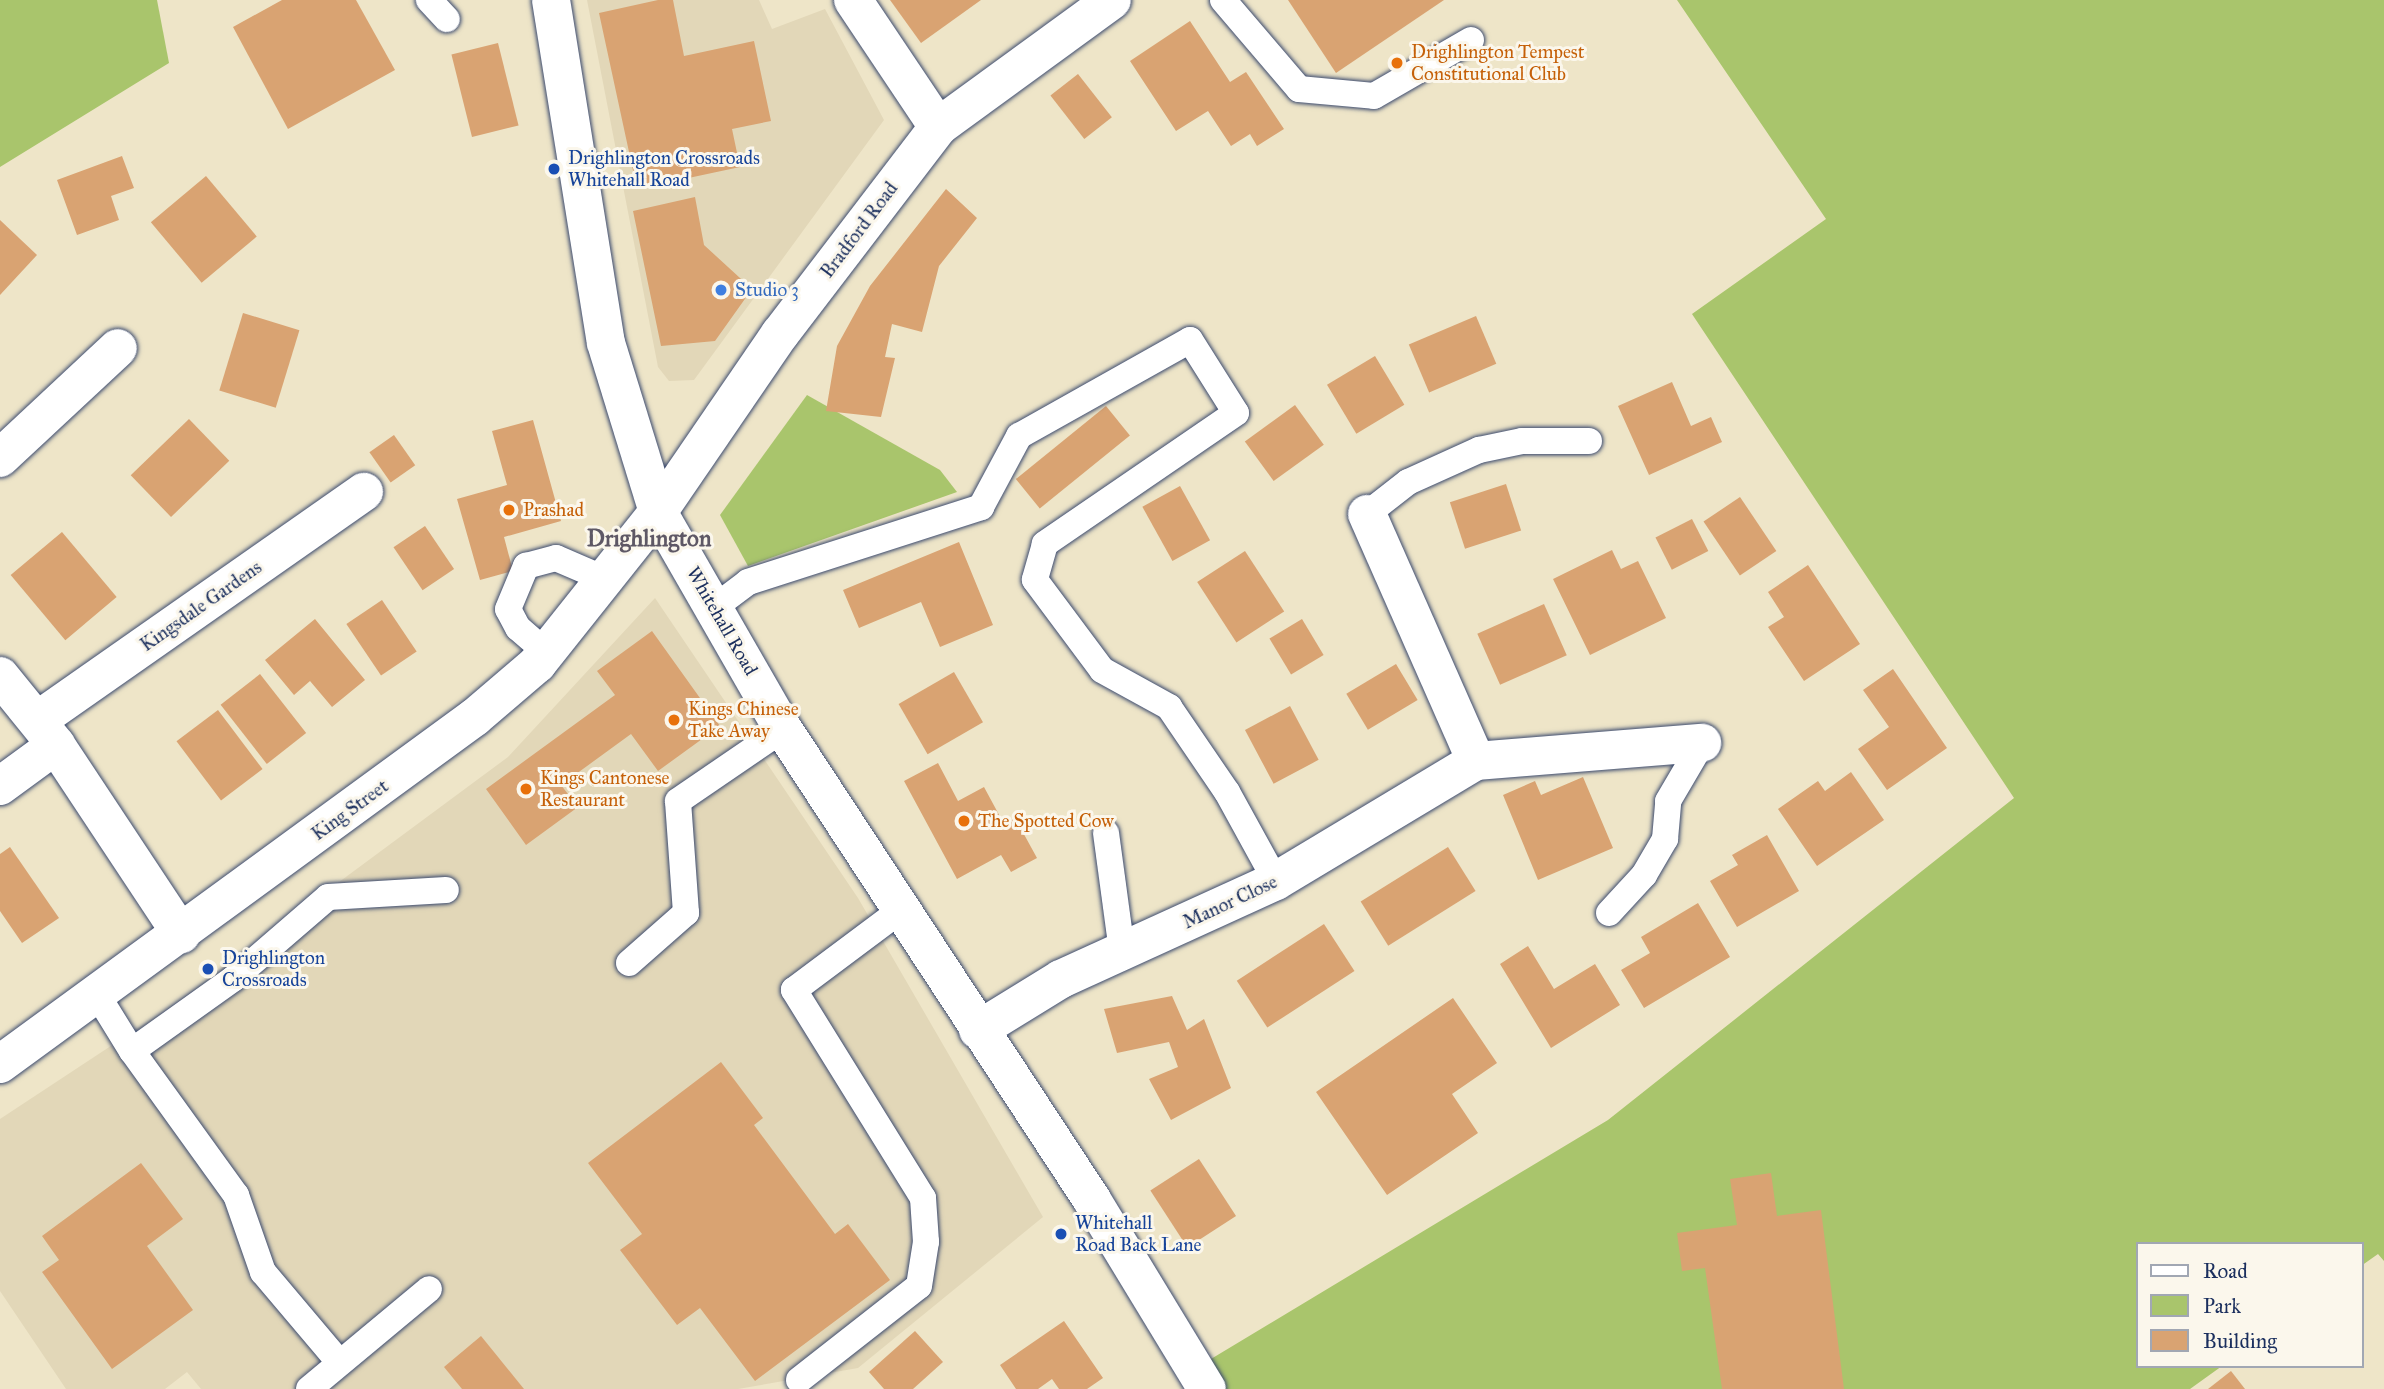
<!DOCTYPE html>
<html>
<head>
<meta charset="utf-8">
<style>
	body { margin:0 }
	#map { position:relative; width:2384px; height:1389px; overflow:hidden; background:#eee5c8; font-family:"IM FELL Great Primer",serif }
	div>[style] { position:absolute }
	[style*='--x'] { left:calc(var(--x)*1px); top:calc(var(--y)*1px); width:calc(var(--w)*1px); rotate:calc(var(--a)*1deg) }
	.built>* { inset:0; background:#e2d7b8 }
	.green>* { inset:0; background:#a9c56c }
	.building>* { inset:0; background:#d9a372; transform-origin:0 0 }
	.roads { filter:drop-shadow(0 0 2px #3b4a6e) drop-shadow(0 0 2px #3b4a6e) }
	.lane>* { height:26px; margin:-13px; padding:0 13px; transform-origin:13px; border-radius:13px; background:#fff }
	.street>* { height:38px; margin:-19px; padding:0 19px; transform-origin:19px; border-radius:19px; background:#fff }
	.secondary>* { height:38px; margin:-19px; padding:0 19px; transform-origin:19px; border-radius:19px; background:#fff }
	.primary>* { height:38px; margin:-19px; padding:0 19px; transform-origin:19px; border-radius:19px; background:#fff }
	.dots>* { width:19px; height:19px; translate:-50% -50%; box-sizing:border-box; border:4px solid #fbf7ec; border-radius:50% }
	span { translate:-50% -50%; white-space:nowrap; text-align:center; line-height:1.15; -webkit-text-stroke:6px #fbf7ec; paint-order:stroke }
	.food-label { font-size:19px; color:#c56008 }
	.left { translate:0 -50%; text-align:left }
	.transit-label { font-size:19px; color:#164399 }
	.street-label { font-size:19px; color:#1b2f5e }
	.shop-label { font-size:19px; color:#366cbe }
	.quarter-label { font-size:23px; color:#5e5865; font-weight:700 }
	.legend { position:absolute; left:2136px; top:1242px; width:228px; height:126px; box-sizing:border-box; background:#fbf7ec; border:2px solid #a1a7b3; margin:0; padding:9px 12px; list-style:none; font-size:21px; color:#1b2f5e }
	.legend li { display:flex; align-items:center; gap:14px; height:35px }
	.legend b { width:35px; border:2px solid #a1a7b3 }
</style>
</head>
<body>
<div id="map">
	<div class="built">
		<div style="clip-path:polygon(587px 0,759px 0,772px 29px,825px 9px,884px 120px,694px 380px,669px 381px,658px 367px)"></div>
		<div style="clip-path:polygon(655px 598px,858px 898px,1043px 1217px,858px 1368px,738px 1389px,201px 1389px,187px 1372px,165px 1389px,66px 1389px,0 1291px,0 1119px,173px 1005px,508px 757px)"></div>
	</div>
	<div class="green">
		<div style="clip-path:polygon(0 0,157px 0,169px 63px,0 167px)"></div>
		<div style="clip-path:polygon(1677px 0,2384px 0,2384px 1261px,2378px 1254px,2361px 1266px,2361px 1244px,2137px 1244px,2137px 1366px,2222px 1366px,2190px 1389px,1207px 1389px,1196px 1368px,1608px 1120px,2014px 798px,1692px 314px,1826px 219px)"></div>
		<div style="clip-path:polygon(807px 395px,940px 470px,957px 492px,748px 566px,720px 515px)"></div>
	</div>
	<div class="building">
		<div style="clip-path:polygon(282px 0,356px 0,395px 70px,288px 129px,233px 27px)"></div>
		<div style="clip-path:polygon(658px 0,673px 0,684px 56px,754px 41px,771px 121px,732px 129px,740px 167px,637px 189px,599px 13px)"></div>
		<div style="clip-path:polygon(890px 0,981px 0,921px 43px)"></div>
		<div style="clip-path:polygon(1288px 0,1444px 0,1336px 73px)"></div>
		<div style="clip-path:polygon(1190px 21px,1230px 82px,1246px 72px,1284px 129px,1257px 146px,1250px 134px,1231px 146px,1208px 111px,1176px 131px,1130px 61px)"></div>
		<div style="left:498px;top:43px;width:85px;height:48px;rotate:76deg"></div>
		<div style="left:1078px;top:74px;width:55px;height:35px;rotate:52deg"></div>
		<div style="clip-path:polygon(122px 156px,134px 188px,111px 196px,119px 220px,77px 235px,57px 180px)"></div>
		<div style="left:206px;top:176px;width:79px;height:72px;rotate:50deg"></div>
		<div style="clip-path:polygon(946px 189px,977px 218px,939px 266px,922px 332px,892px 324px,885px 357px,895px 358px,881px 417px,826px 411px,837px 346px,870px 286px)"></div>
		<div style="clip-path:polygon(695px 197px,704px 245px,752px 289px,715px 341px,661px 346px,633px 211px)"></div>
		<div style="clip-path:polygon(0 220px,37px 255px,0 295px)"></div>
		<div style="left:243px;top:313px;width:59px;height:81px;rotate:17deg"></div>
		<div style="left:1476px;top:316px;width:52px;height:73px;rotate:67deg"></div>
		<div style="left:1375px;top:356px;width:57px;height:56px;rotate:59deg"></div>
		<div style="clip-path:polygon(1672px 382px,1691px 426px,1711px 417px,1722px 442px,1649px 475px,1618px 406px)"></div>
		<div style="left:1295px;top:405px;width:49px;height:62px;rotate:54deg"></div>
		<div style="left:1106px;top:406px;width:38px;height:116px;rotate:51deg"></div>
		<div style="left:189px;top:419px;width:58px;height:81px;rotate:46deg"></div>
		<div style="clip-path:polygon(533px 420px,561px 521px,504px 537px,513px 571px,480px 580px,457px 499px,507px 485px,492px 431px)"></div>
		<div style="left:394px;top:435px;width:37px;height:30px;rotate:55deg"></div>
		<div style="left:1506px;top:484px;width:49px;height:59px;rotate:72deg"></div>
		<div style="left:1180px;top:486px;width:62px;height:43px;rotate:61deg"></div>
		<div style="left:1740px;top:497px;width:65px;height:44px;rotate:56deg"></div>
		<div style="left:1692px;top:519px;width:36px;height:41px;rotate:63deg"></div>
		<div style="left:425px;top:526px;width:52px;height:38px;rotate:56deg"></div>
		<div style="left:62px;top:532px;width:85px;height:67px;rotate:50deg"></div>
		<div style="clip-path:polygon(959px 542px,993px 625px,940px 647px,921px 602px,859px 628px,843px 590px)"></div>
		<div style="clip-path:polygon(1612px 550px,1621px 569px,1638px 561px,1666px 618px,1590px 655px,1553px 579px)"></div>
		<div style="left:1245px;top:551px;width:72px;height:57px;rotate:57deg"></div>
		<div style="clip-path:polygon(1808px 565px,1860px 644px,1804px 681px,1768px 627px,1784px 617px,1768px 592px)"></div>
		<div style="left:382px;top:600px;width:62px;height:43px;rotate:56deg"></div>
		<div style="left:1544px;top:604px;width:56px;height:73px;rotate:66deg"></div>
		<div style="clip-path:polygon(315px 619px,365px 680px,332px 707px,310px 681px,294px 695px,265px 660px)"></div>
		<div style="left:1302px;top:619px;width:42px;height:38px;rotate:59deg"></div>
		<div style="clip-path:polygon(652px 631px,720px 726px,658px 771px,631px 734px,561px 785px,578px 807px,526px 845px,486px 789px,615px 695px,597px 671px)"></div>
		<div style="left:1396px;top:664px;width:42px;height:58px;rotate:59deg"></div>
		<div style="clip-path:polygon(1893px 669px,1947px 748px,1887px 790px,1858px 749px,1889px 727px,1863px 690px)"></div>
		<div style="left:954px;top:672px;width:58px;height:64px;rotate:60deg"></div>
		<div style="left:260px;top:674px;width:75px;height:50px;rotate:52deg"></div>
		<div style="left:1290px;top:706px;width:61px;height:51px;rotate:62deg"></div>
		<div style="left:218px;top:710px;width:74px;height:52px;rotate:53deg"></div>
		<div style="clip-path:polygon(938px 763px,958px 801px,984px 787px,1004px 824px,1015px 818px,1037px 858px,1011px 872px,1001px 855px,957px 879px,904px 781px)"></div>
		<div style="clip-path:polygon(1851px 772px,1884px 820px,1817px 866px,1778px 809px,1818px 781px,1825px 791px)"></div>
		<div style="clip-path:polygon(1583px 777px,1613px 848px,1538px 880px,1503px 795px,1535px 781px,1541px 795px)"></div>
		<div style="clip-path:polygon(1767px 835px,1799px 891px,1737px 927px,1710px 881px,1738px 865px,1732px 855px)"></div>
		<div style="clip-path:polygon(10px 847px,59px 918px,22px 943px,0 911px,0 854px)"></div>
		<div style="left:1448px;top:847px;width:52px;height:103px;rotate:58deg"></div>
		<div style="clip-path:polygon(1698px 903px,1730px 957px,1644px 1008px,1621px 970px,1650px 953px,1641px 937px)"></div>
		<div style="left:1324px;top:924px;width:56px;height:104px;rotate:57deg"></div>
		<div style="clip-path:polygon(1528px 946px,1554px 989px,1595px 964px,1620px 1005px,1551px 1048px,1500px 964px)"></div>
		<div style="clip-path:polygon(1172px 996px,1187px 1030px,1204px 1019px,1231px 1088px,1171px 1120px,1149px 1079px,1178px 1067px,1169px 1042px,1117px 1053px,1104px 1009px)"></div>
		<div style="clip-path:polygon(1453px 998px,1497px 1063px,1452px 1094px,1478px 1133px,1387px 1195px,1316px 1092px)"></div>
		<div style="clip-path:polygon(721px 1062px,763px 1118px,754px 1125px,835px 1234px,848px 1224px,890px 1280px,755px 1381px,700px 1308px,677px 1325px,620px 1250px,642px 1234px,588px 1163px)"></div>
		<div style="left:1199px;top:1159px;width:68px;height:58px;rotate:57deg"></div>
		<div style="clip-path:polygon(141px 1163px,183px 1219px,147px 1246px,193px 1310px,112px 1369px,42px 1272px,59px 1260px,42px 1236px)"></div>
		<div style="clip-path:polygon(1771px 1173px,1777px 1216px,1821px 1210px,1844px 1389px,1722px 1389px,1705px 1268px,1682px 1271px,1677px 1233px,1737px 1225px,1730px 1179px)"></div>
		<div style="clip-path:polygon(1064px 1321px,1103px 1378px,1087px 1389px,1059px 1389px,1052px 1379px,1038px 1389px,1016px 1389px,1000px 1365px)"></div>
		<div style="clip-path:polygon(915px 1331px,943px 1362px,913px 1389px,884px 1389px,869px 1372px)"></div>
		<div style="clip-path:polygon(481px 1336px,524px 1389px,462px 1389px,444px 1367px)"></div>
		<div style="clip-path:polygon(2231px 1371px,2245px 1389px,2208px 1389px)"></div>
	</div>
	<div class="roads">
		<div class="lane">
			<div style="--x:429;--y:0;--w:26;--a:47"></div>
			<div style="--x:1223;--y:0;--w:117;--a:49.5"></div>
			<div style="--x:1299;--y:89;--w:75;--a:5.3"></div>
			<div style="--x:1374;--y:96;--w:112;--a:-30"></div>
			<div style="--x:1367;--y:514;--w:52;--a:-38"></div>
			<div style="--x:1408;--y:482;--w:78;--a:-24.3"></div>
			<div style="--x:1479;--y:450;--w:44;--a:-11.8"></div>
			<div style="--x:1522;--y:441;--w:67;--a:0"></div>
			<div style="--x:715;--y:607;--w:41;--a:-37.1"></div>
			<div style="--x:748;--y:582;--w:245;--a:-17.8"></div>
			<div style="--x:981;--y:507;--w:81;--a:-61.8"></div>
			<div style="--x:1019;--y:436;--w:196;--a:-29.3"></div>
			<div style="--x:1190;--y:340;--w:86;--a:57.8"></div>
			<div style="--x:1236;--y:413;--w:232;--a:145.6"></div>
			<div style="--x:1045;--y:544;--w:37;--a:106"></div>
			<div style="--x:1035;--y:580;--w:112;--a:53.3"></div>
			<div style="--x:1102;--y:670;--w:77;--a:28.9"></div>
			<div style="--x:1169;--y:707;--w:103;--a:55.7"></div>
			<div style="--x:1227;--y:792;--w:102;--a:61.2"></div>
			<div style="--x:547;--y:653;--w:38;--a:-139"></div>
			<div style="--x:518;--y:628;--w:21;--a:-118"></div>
			<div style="--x:508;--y:609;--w:47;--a:-67.3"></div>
			<div style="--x:526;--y:566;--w:31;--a:-15"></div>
			<div style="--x:556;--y:558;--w:56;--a:23.3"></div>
			<div style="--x:1106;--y:833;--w:120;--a:82.3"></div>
			<div style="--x:1609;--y:913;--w:52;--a:-47.4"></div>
			<div style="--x:1644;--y:875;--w:42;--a:-59.7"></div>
			<div style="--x:1665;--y:839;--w:38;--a:-85"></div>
			<div style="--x:1668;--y:801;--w:67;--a:-59.6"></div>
			<div style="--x:629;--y:963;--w:76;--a:-41.3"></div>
			<div style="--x:686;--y:913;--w:112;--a:-94.1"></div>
			<div style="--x:678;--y:801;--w:127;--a:-34.4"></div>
			<div style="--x:98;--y:996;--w:65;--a:58.3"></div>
			<div style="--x:132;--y:1051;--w:124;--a:-35.5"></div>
			<div style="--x:233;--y:979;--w:125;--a:-40.8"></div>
			<div style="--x:328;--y:897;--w:118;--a:-3.4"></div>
			<div style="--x:132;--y:1051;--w:178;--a:54.2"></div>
			<div style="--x:236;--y:1195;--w:82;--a:70.7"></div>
			<div style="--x:263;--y:1272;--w:118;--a:49.8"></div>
			<div style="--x:799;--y:1380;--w:152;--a:-38.1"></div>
			<div style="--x:919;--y:1286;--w:45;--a:-81"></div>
			<div style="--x:926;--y:1242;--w:44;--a:-93.9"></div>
			<div style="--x:923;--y:1198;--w:245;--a:-121.8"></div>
			<div style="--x:794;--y:990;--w:134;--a:-36.8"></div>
			<div style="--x:309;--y:1389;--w:156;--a:-39.8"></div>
		</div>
		<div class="street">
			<div style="--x:853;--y:0;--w:153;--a:56.2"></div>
			<div style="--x:0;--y:458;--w:161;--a:-43"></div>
			<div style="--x:0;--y:676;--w:89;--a:50.9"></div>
			<div style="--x:56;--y:745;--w:227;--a:56.5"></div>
			<div style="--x:38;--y:720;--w:398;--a:-35"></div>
			<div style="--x:1476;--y:761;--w:227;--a:-4.6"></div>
			<div style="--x:0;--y:786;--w:69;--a:-36.2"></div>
			<div style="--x:978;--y:1030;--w:97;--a:-31.6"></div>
			<div style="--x:1061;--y:979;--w:236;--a:-24.5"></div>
			<div style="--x:1276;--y:881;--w:233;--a:-31"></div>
			<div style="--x:1476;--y:761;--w:270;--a:-113.8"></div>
		</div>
		<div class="secondary">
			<div style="--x:0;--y:1064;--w:588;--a:-36.15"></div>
			<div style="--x:475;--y:717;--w:82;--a:-40.5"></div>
			<div style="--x:537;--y:664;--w:194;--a:-51.5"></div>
			<div style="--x:658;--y:512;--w:216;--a:-55.6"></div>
			<div style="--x:780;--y:334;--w:260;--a:-52.6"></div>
			<div style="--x:938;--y:127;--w:215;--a:-36.1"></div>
		</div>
		<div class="primary">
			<div style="--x:551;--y:0;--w:347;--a:80.9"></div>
			<div style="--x:606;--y:343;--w:177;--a:72.9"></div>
			<div style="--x:658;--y:512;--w:250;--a:60.1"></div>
			<div style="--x:783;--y:729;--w:563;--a:56.73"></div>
			<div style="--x:1092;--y:1200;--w:221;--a:58.7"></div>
		</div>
	</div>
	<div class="dots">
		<div style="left:1397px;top:63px;background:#e8710a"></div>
		<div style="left:554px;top:169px;background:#1a4fb4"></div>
		<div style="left:721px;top:290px;background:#3f7fe0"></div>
		<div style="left:509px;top:510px;background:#e8710a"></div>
		<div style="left:674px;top:720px;background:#e8710a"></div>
		<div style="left:526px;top:789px;background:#e8710a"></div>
		<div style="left:964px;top:821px;background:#e8710a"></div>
		<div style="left:208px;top:969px;background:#1a4fb4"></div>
		<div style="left:1061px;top:1234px;background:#1a4fb4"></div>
	</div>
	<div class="food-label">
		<span class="left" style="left:1411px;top:63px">Drighlington Tempest<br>Constitutional Club</span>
		<span class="left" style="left:523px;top:510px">Prashad</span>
		<span class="left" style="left:688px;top:720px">Kings Chinese<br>Take Away</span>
		<span class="left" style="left:540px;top:789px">Kings Cantonese<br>Restaurant</span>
		<span class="left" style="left:978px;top:821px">The Spotted Cow</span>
	</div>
	<div class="transit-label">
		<span class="left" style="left:568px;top:169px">Drighlington Crossroads<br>Whitehall Road</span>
		<span class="left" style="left:222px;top:969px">Drighlington<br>Crossroads</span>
		<span class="left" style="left:1075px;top:1234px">Whitehall<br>Road Back Lane</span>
	</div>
	<div class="street-label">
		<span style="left:859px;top:230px;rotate:-53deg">Bradford Road</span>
		<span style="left:201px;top:606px;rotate:-35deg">Kingsdale Gardens</span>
		<span style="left:722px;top:621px;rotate:60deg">Whitehall Road</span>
		<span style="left:350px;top:810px;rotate:-36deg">King Street</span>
		<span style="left:1230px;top:902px;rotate:-25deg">Manor Close</span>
	</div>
	<div class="shop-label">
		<span class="left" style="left:735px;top:290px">Studio 3</span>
	</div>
	<div class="quarter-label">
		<span style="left:649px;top:538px">Drighlington</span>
	</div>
	<ul class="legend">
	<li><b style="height:9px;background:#fff"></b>Road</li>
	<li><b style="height:19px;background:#a9c56c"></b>Park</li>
	<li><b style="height:19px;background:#d9a372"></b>Building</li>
	</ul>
</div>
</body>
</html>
